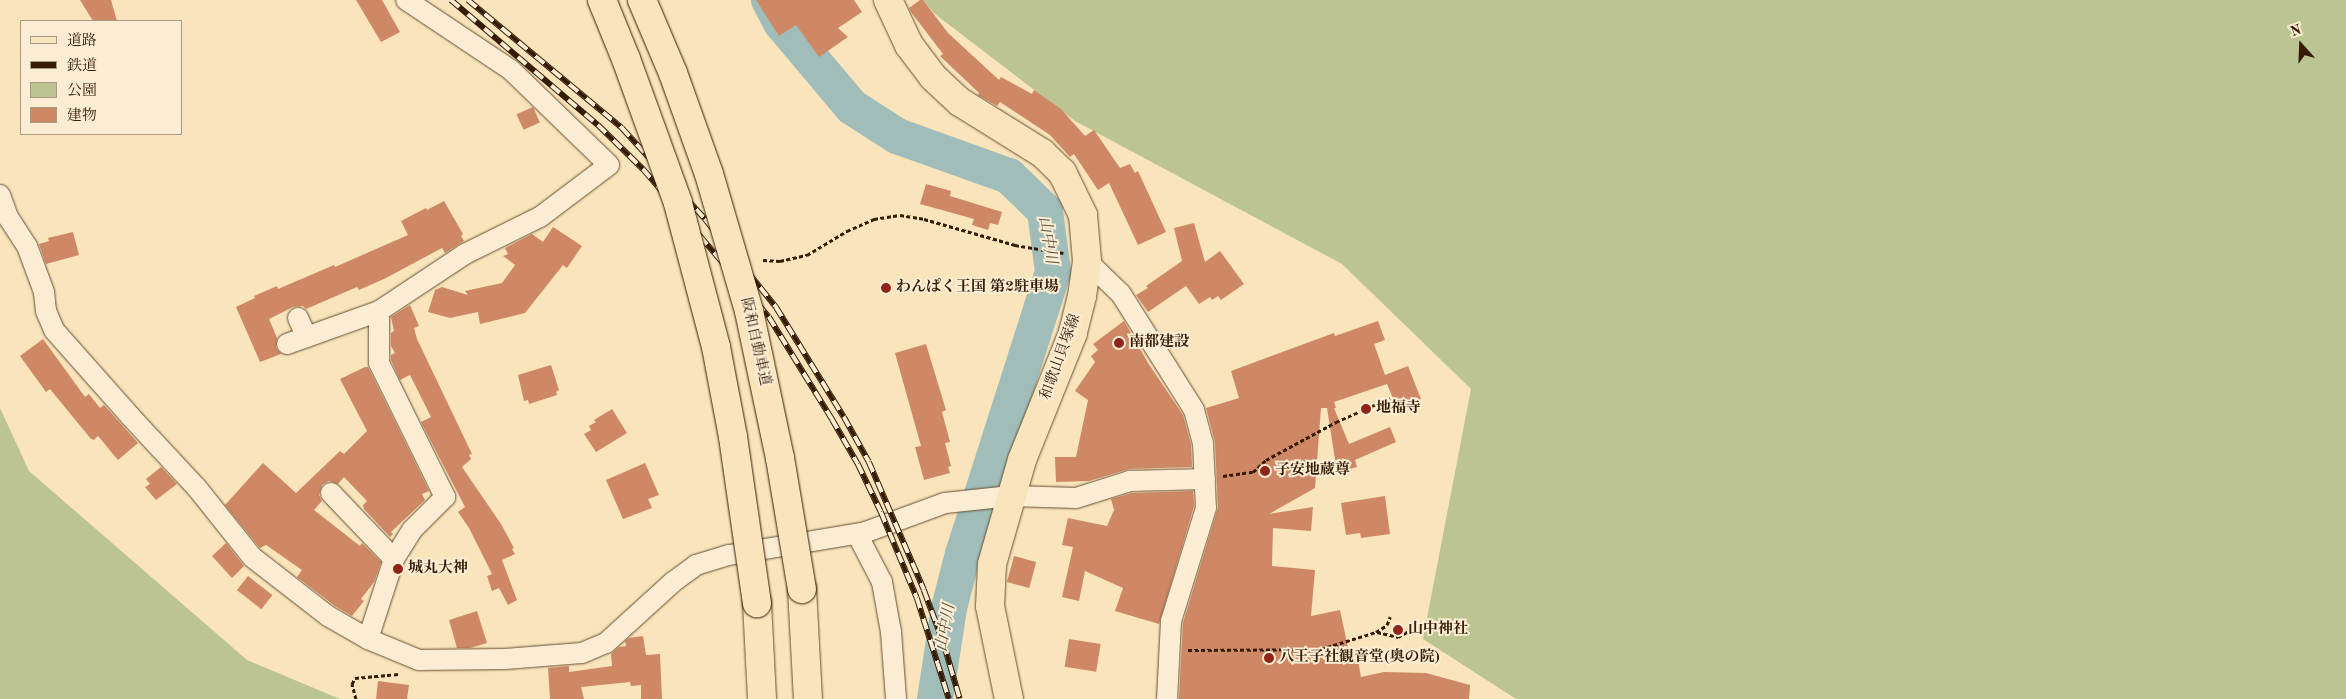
<!DOCTYPE html>
<html>
<head>
<meta charset="utf-8">
<style>
	body { margin:0 }
	#map { position:relative; width:2346px; height:699px; overflow:hidden; background:#f9e4bc; font-family:"Old Standard TT","Noto Serif JP",serif }
	div>[style] { position:absolute }
	[style*='--x'] { left:calc(var(--x)*1px); top:calc(var(--y)*1px); width:calc(var(--w)*1px); rotate:calc(var(--a)*1deg) }
	.green>* { inset:0; background:#bcc492 }
	.river>* { height:36px; margin:-18px; padding:0 18px; transform-origin:18px; border-radius:18px; background:#a0bdb9 }
	.building>* { inset:0; background:#cf8866; transform-origin:0 0 }
	.path>* { height:3px; margin-top:-1.5px; transform-origin:0; background:repeating-linear-gradient(90deg,#361c04 0 4px,transparent 0 6.5px) }
	.roads { filter:drop-shadow(0 0 1px #674e32) drop-shadow(0 0 1px #674e32) }
	.minor>* { height:20px; margin:-10px; padding:0 10px; transform-origin:10px; border-radius:10px; background:#fbedd3 }
	.primary>* { height:28px; margin:-14px; padding:0 14px; transform-origin:14px; border-radius:14px; background:#f9e4bc }
	.motorway>* { height:28px; margin:-14px; padding:0 14px; transform-origin:14px; border-radius:14px; background:#f9e4bc }
	.rail>* { height:5.5px; margin-top:-2.75px; transform-origin:0; background:repeating-linear-gradient(90deg,#fbedd3 0 11px,#361c04 0 22px); box-sizing:border-box; border-block:1px solid #361c04 }
	.bridges { filter:drop-shadow(0 0 1px #361c04) drop-shadow(0 0 1px #361c04) }
	.motorway-bridge>* { height:28px; margin:-14px; padding:0 14px; transform-origin:14px; border-radius:14px; background:#f9e4bc }
	.dots>* { width:14px; height:14px; translate:-50% -50%; box-sizing:border-box; border:2px solid #fbedd3; border-radius:50% }
	span { translate:-50% -50%; white-space:nowrap; text-align:center; line-height:1.15; -webkit-text-stroke:4px #fbedd3; paint-order:stroke }
	.poi-label { font-size:15px; color:#361c04; font-weight:700 }
	.left { translate:0 -50%; text-align:left }
	.street-label { font-size:15px; color:#361c04 }
	.water-label { font-size:16px; color:#564c3a; font-style:italic }
	.legend { position:absolute; left:20px; top:20px; width:162px; height:115px; box-sizing:border-box; background:#fbedd3; border:1px solid #ac9980; margin:0; padding:6px 9px; list-style:none; font-size:15px; color:#361c04 }
	.legend li { display:flex; align-items:center; gap:10px; height:25px }
	.legend b { width:25px; border:1px solid #ac9980 }
	.north { position:absolute; left:2276px; top:20px; width:50px; height:50px; -webkit-text-stroke:4px #fbedd3; paint-order:stroke; rotate:340deg; font-size:14px; font-weight:700; line-height:20px; text-align:center; color:#361c04 }
	.north::after { content:''; display:block; margin:auto; width:18px; height:22px; background:#361c04; clip-path:polygon(50% 0,100% 100%,50% 72%,0 100%) }
</style>
</head>
<body>
<div id="map">
	<div class="green">
		<div style="clip-path:polygon(922px 0,2346px 0,2346px 699px,1516px 699px,1423px 639px,1471px 389px,1342px 264px,1075px 121px,935px 14px)"></div>
		<div style="clip-path:polygon(0 408px,29px 471px,247px 660px,340px 699px,0 699px)"></div>
	</div>
	<div class="river">
		<div style="--x:769;--y:0;--w:27;--a:62"></div>
		<div style="--x:782;--y:24;--w:109;--a:49.9"></div>
		<div style="--x:852;--y:107;--w:54;--a:32.8"></div>
		<div style="--x:897;--y:136;--w:119;--a:19.7"></div>
		<div style="--x:1009;--y:176;--w:50;--a:44.2"></div>
		<div style="--x:1045;--y:211;--w:62;--a:82.5"></div>
		<div style="--x:1053;--y:272;--w:296;--a:107.7"></div>
		<div style="--x:963;--y:554;--w:56;--a:104.5"></div>
		<div style="--x:949;--y:608;--w:92;--a:98.7"></div>
	</div>
	<div class="building">
		<div style="clip-path:polygon(80px 0,111px 0,117px 21px,93px 21px)"></div>
		<div style="clip-path:polygon(356px 0,382px 0,400px 32px,381px 42px)"></div>
		<div style="clip-path:polygon(756px 0,854px 0,862px 12px,838px 28px,848px 37px,819px 57px,796px 25px,779px 36px)"></div>
		<div style="clip-path:polygon(920px 0,923px 0,948px 33px,999px 80px,1001px 77px,1032px 94px,1034px 90px,1061px 109px,1085px 136px,1094px 130px,1120px 168px,1130px 164px,1135px 173px,1138px 171px,1166px 232px,1138px 245px,1109px 183px,1098px 190px,1074px 154px,1070px 157px,1050px 135px,1000px 102px,997px 106px,978px 95px,979px 93px,940px 56px,943px 54px,911px 12px,909px 8px)"></div>
		<div style="left:533px;top:107px;width:17px;height:18px;rotate:66deg"></div>
		<div style="clip-path:polygon(926px 184px,951px 191px,950px 196px,1002px 212px,998px 225px,990px 223px,988px 230px,972px 225px,974px 219px,920px 204px)"></div>
		<div style="clip-path:polygon(444px 201px,463px 234px,461px 236px,464px 241px,445px 253px,442px 248px,386px 278px,359px 290px,357px 287px,306px 309px,303px 306px,293px 307px,269px 319px,277px 338px,276px 348px,281px 354px,260px 362px,236px 307px,255px 298px,254px 296px,277px 286px,278px 289px,334px 265px,335px 267px,408px 235px,401px 221px,426px 208px,427px 210px)"></div>
		<div style="clip-path:polygon(1194px 223px,1205px 262px,1220px 251px,1244px 284px,1221px 300px,1218px 296px,1212px 300px,1210px 297px,1199px 304px,1186px 286px,1148px 312px,1136px 295px,1148px 288px,1146px 286px,1182px 261px,1174px 228px)"></div>
		<div style="clip-path:polygon(553px 227px,582px 246px,567px 268px,563px 265px,525px 313px,480px 324px,478px 312px,450px 318px,428px 312px,435px 290px,442px 287px,468px 295px,465px 291px,502px 283px,515px 265px,503px 256px,508px 254px,505px 248px,532px 234px,543px 242px)"></div>
		<div style="clip-path:polygon(73px 232px,79px 255px,46px 264px,39px 244px,49px 241px,48px 238px)"></div>
		<div style="clip-path:polygon(410px 305px,419px 326px,414px 328px,417px 339px,472px 454px,469px 455px,471px 459px,462px 467px,501px 524px,514px 548px,512px 549px,515px 554px,502px 560px,517px 600px,508px 605px,499px 588px,492px 591px,487px 576px,492px 574px,469px 528px,458px 512px,465px 507px,421px 422px,431px 417px,410px 375px,400px 380px,391px 360px,391px 355px,395px 353px,391px 346px,391px 333px,394px 331px,391px 317px)"></div>
		<div style="clip-path:polygon(1124px 321px,1148px 363px,1183px 415px,1191px 445px,1192px 467px,1129px 469px,1089px 481px,1056px 482px,1055px 457px,1076px 457px,1088px 400px,1075px 391px,1095px 362px,1091px 356px,1098px 350px,1093px 344px)"></div>
		<div style="clip-path:polygon(1378px 321px,1385px 340px,1374px 344px,1385px 375px,1408px 366px,1421px 399px,1397px 408px,1387px 384px,1334px 402px,1336px 408px,1334px 408px,1349px 444px,1390px 427px,1396px 442px,1355px 460px,1357px 467px,1337px 472px,1327px 408px,1321px 408px,1315px 488px,1269px 514px,1313px 507px,1311px 531px,1273px 528px,1272px 566px,1315px 570px,1311px 616px,1340px 610px,1349px 653px,1353px 652px,1355px 661px,1358px 660px,1361px 677px,1384px 672px,1426px 673px,1470px 685px,1469px 699px,1179px 699px,1183px 623px,1218px 508px,1215px 442px,1206px 408px,1239px 398px,1231px 371px,1334px 333px,1335px 336px)"></div>
		<div style="clip-path:polygon(43px 339px,85px 397px,89px 394px,100px 408px,104px 405px,138px 443px,118px 460px,98px 436px,94px 440px,91px 439px,50px 389px,46px 392px,20px 356px)"></div>
		<div style="clip-path:polygon(926px 344px,946px 410px,942px 412px,950px 442px,945px 443px,951px 466px,948px 467px,950px 473px,924px 480px,915px 447px,921px 446px,895px 353px)"></div>
		<div style="clip-path:polygon(551px 365px,559px 390px,556px 392px,557px 395px,529px 404px,528px 400px,524px 401px,518px 375px)"></div>
		<div style="clip-path:polygon(365px 367px,368px 367px,429px 491px,422px 494px,425px 500px,391px 532px,393px 534px,390px 537px,364px 509px,363px 505px,367px 501px,344px 477px,338px 484px,329px 481px,322px 485px,319px 495px,322px 501px,314px 510px,360px 546px,362px 543px,381px 562px,374px 582px,361px 599px,364px 601px,352px 616px,335px 606px,297px 577px,302px 570px,269px 547px,266px 545px,260px 548px,225px 505px,263px 463px,296px 493px,340px 451px,344px 454px,367px 431px,340px 379px)"></div>
		<div style="clip-path:polygon(612px 409px,627px 433px,596px 452px,584px 434px,591px 430px,589px 426px,596px 422px,594px 420px)"></div>
		<div style="clip-path:polygon(645px 463px,659px 495px,648px 499px,652px 508px,623px 519px,606px 480px)"></div>
		<div style="clip-path:polygon(161px 467px,177px 484px,156px 500px,145px 487px,150px 484px,146px 479px)"></div>
		<div style="clip-path:polygon(1193px 491px,1194px 506px,1159px 624px,1115px 611px,1123px 588px,1085px 571px,1079px 601px,1062px 597px,1073px 547px,1062px 545px,1068px 518px,1107px 526px,1114px 510px,1111px 499px,1132px 493px)"></div>
		<div style="clip-path:polygon(1385px 496px,1390px 534px,1361px 538px,1360px 533px,1346px 535px,1341px 503px)"></div>
		<div style="clip-path:polygon(226px 543px,244px 566px,232px 578px,212px 556px)"></div>
		<div style="left:1014px;top:556px;width:23px;height:27px;rotate:15deg"></div>
		<div style="left:248px;top:576px;width:31px;height:18px;rotate:38deg"></div>
		<div style="clip-path:polygon(477px 611px,487px 643px,470px 648px,457px 648px,449px 620px)"></div>
		<div style="clip-path:polygon(643px 636px,646px 655px,660px 654px,662px 699px,641px 699px,641px 685px,631px 686px,630px 682px,581px 687px,584px 699px,550px 699px,548px 668px,569px 666px,569px 672px,612px 666px,611px 654px,619px 647px,626px 646px,625px 641px,629px 638px)"></div>
		<div style="left:1069px;top:639px;width:32px;height:28px;rotate:9deg"></div>
		<div style="clip-path:polygon(378px 681px,409px 685px,407px 699px,376px 699px)"></div>
	</div>
	<div class="path">
		<div style="--x:763;--y:260;--w:17;--a:3"></div>
		<div style="--x:780;--y:261;--w:28;--a:-13"></div>
		<div style="--x:807;--y:255;--w:47;--a:-31"></div>
		<div style="--x:847;--y:231;--w:30;--a:-24"></div>
		<div style="--x:874;--y:219;--w:26;--a:-9"></div>
		<div style="--x:900;--y:215;--w:24;--a:9"></div>
		<div style="--x:924;--y:219;--w:95;--a:15.9"></div>
		<div style="--x:1015;--y:245;--w:49;--a:9.5"></div>
		<div style="--x:1223;--y:476;--w:30;--a:-8"></div>
		<div style="--x:1253;--y:472;--w:18;--a:-43"></div>
		<div style="--x:1266;--y:460;--w:80;--a:-28.5"></div>
		<div style="--x:1336;--y:422;--w:59;--a:-24"></div>
		<div style="--x:1377;--y:632;--w:22;--a:13"></div>
		<div style="--x:1398;--y:637;--w:21;--a:-29"></div>
		<div style="--x:1188;--y:650;--w:133;--a:-0.4"></div>
		<div style="--x:1321;--y:649;--w:58;--a:-17.2"></div>
		<div style="--x:1376;--y:632;--w:13;--a:-32"></div>
		<div style="--x:1387;--y:625;--w:9;--a:-69"></div>
		<div style="--x:356;--y:699;--w:16;--a:-105"></div>
		<div style="--x:352;--y:684;--w:7;--a:-63"></div>
		<div style="--x:355;--y:678;--w:44;--a:-5.2"></div>
	</div>
	<div class="roads">
		<div class="minor">
			<div style="--x:0;--y:195;--w:23;--a:70"></div>
			<div style="--x:8;--y:217;--w:35;--a:57"></div>
			<div style="--x:27;--y:246;--w:49;--a:69.7"></div>
			<div style="--x:44;--y:292;--w:19;--a:84"></div>
			<div style="--x:46;--y:311;--w:21;--a:67"></div>
			<div style="--x:54;--y:330;--w:115;--a:48.5"></div>
			<div style="--x:130;--y:416;--w:98;--a:47.1"></div>
			<div style="--x:197;--y:488;--w:88;--a:51.4"></div>
			<div style="--x:252;--y:557;--w:96;--a:37.8"></div>
			<div style="--x:328;--y:616;--w:46;--a:29.9"></div>
			<div style="--x:368;--y:639;--w:55;--a:22.4"></div>
			<div style="--x:419;--y:660;--w:86;--a:-0.7"></div>
			<div style="--x:505;--y:659;--w:77;--a:-4.5"></div>
			<div style="--x:582;--y:653;--w:26;--a:-23"></div>
			<div style="--x:606;--y:643;--w:91;--a:-42.3"></div>
			<div style="--x:673;--y:582;--w:29;--a:-36"></div>
			<div style="--x:696;--y:565;--w:34;--a:-17"></div>
			<div style="--x:729;--y:555;--w:139;--a:-9.5"></div>
			<div style="--x:866;--y:532;--w:84;--a:-20.2"></div>
			<div style="--x:945;--y:503;--w:66;--a:-6.1"></div>
			<div style="--x:1011;--y:496;--w:65;--a:1.8"></div>
			<div style="--x:1076;--y:498;--w:57;--a:-17.5"></div>
			<div style="--x:1130;--y:481;--w:75;--a:-1.5"></div>
			<div style="--x:1087;--y:261;--w:47;--a:44.1"></div>
			<div style="--x:1121;--y:294;--w:137;--a:57.8"></div>
			<div style="--x:1194;--y:410;--w:34;--a:75"></div>
			<div style="--x:1203;--y:443;--w:65;--a:87.4"></div>
			<div style="--x:1206;--y:508;--w:118;--a:107.2"></div>
			<div style="--x:1171;--y:621;--w:78;--a:92.9"></div>
			<div style="--x:298;--y:318;--w:21;--a:65"></div>
			<div style="--x:287;--y:344;--w:98;--a:-19.7"></div>
			<div style="--x:331;--y:493;--w:91;--a:46.3"></div>
			<div style="--x:857;--y:534;--w:54;--a:62.5"></div>
			<div style="--x:882;--y:582;--w:51;--a:79.8"></div>
			<div style="--x:891;--y:632;--w:67;--a:85.7"></div>
			<div style="--x:368;--y:639;--w:84;--a:-72"></div>
			<div style="--x:394;--y:559;--w:34;--a:-58"></div>
			<div style="--x:412;--y:530;--w:47;--a:-45"></div>
			<div style="--x:445;--y:497;--w:149;--a:-116.2"></div>
			<div style="--x:379;--y:363;--w:52;--a:-90"></div>
			<div style="--x:379;--y:311;--w:103;--a:-33.5"></div>
			<div style="--x:465;--y:254;--w:84;--a:-26.3"></div>
			<div style="--x:540;--y:217;--w:86;--a:-37"></div>
			<div style="--x:609;--y:165;--w:136;--a:-135.9"></div>
			<div style="--x:511;--y:70;--w:126;--a:-146.3"></div>
		</div>
		<div class="primary">
			<div style="--x:888;--y:0;--w:50;--a:65"></div>
			<div style="--x:909;--y:45;--w:40;--a:53"></div>
			<div style="--x:933;--y:77;--w:37;--a:43"></div>
			<div style="--x:960;--y:102;--w:97;--a:31.9"></div>
			<div style="--x:1042;--y:153;--w:28;--a:44"></div>
			<div style="--x:1062;--y:172;--w:48;--a:64"></div>
			<div style="--x:1083;--y:215;--w:46;--a:85"></div>
			<div style="--x:1087;--y:261;--w:35;--a:98"></div>
			<div style="--x:1082;--y:296;--w:38;--a:104"></div>
			<div style="--x:1073;--y:333;--w:137;--a:111.9"></div>
			<div style="--x:1022;--y:460;--w:108;--a:106.1"></div>
			<div style="--x:992;--y:564;--w:42;--a:92.7"></div>
			<div style="--x:990;--y:606;--w:95;--a:78.5"></div>
		</div>
		<div class="motorway">
			<div style="--x:802;--y:589;--w:110;--a:86.9"></div>
			<div style="--x:757;--y:603;--w:96;--a:87"></div>
		</div>
	</div>
	<div class="rail">
		<div style="--x:451;--y:0;--w:193;--a:40.4"></div>
		<div style="--x:598;--y:125;--w:63;--a:44.4"></div>
		<div style="--x:643;--y:169;--w:194;--a:49.6"></div>
		<div style="--x:769;--y:317;--w:120;--a:58.3"></div>
		<div style="--x:832;--y:419;--w:52;--a:60"></div>
		<div style="--x:858;--y:464;--w:53;--a:64.4"></div>
		<div style="--x:881;--y:512;--w:93;--a:67.3"></div>
		<div style="--x:917;--y:598;--w:106;--a:72.4"></div>
		<div style="--x:468;--y:0;--w:200;--a:39.7"></div>
		<div style="--x:622;--y:128;--w:123;--a:47.6"></div>
		<div style="--x:705;--y:219;--w:113;--a:51.1"></div>
		<div style="--x:776;--y:307;--w:129;--a:58.3"></div>
		<div style="--x:844;--y:417;--w:51;--a:60.9"></div>
		<div style="--x:869;--y:462;--w:139;--a:66.7"></div>
		<div style="--x:924;--y:590;--w:58;--a:69.7"></div>
		<div style="--x:944;--y:644;--w:57;--a:73.8"></div>
	</div>
	<div class="bridges">
		<div class="motorway-bridge">
			<div style="--x:602;--y:0;--w:64;--a:67.9"></div>
			<div style="--x:626;--y:59;--w:153;--a:70.1"></div>
			<div style="--x:678;--y:203;--w:149;--a:75.2"></div>
			<div style="--x:716;--y:347;--w:92;--a:79.3"></div>
			<div style="--x:733;--y:437;--w:168;--a:81.8"></div>
			<div style="--x:642;--y:0;--w:79;--a:67"></div>
			<div style="--x:673;--y:73;--w:107;--a:70.4"></div>
			<div style="--x:709;--y:174;--w:143;--a:73.7"></div>
			<div style="--x:749;--y:311;--w:150;--a:78.1"></div>
			<div style="--x:780;--y:458;--w:133;--a:80.5"></div>
		</div>
	</div>
	<div class="dots">
		<div style="left:886px;top:288px;background:#8f2418"></div>
		<div style="left:1119px;top:343px;background:#8f2418"></div>
		<div style="left:1366px;top:409px;background:#8f2418"></div>
		<div style="left:1265px;top:471px;background:#8f2418"></div>
		<div style="left:398px;top:569px;background:#8f2418"></div>
		<div style="left:1398px;top:630px;background:#8f2418"></div>
		<div style="left:1269px;top:658px;background:#8f2418"></div>
	</div>
	<div class="poi-label">
		<span class="left" style="left:896px;top:288px">わんぱく王国 第2駐車場</span>
		<span class="left" style="left:1129px;top:343px">南都建設</span>
		<span class="left" style="left:1376px;top:409px">地福寺</span>
		<span class="left" style="left:1275px;top:471px">子安地蔵尊</span>
		<span class="left" style="left:408px;top:569px">城丸大神</span>
		<span class="left" style="left:1408px;top:630px">山中神社</span>
		<span class="left" style="left:1279px;top:658px">八王子社観音堂(奥の院)</span>
	</div>
	<div class="street-label">
		<span style="left:755px;top:342px;rotate:77deg">阪和自動車道</span>
		<span style="left:1061px;top:357px;rotate:-70deg">和歌山貝塚線</span>
	</div>
	<div class="water-label">
		<span style="left:1047px;top:240px;rotate:81deg">山中川</span>
		<span style="left:946px;top:628px;rotate:-80deg">山中川</span>
	</div>
	<ul class="legend">
	<li><b style="height:6px;background:#f9e4bc"></b>道路</li>
	<li><b style="height:6px;background:#361c04"></b>鉄道</li>
	<li><b style="height:14px;background:#bcc492"></b>公園</li>
	<li><b style="height:14px;background:#cf8866"></b>建物</li>
	</ul>
	<div class="north">N</div>
</div>
</body>
</html>
